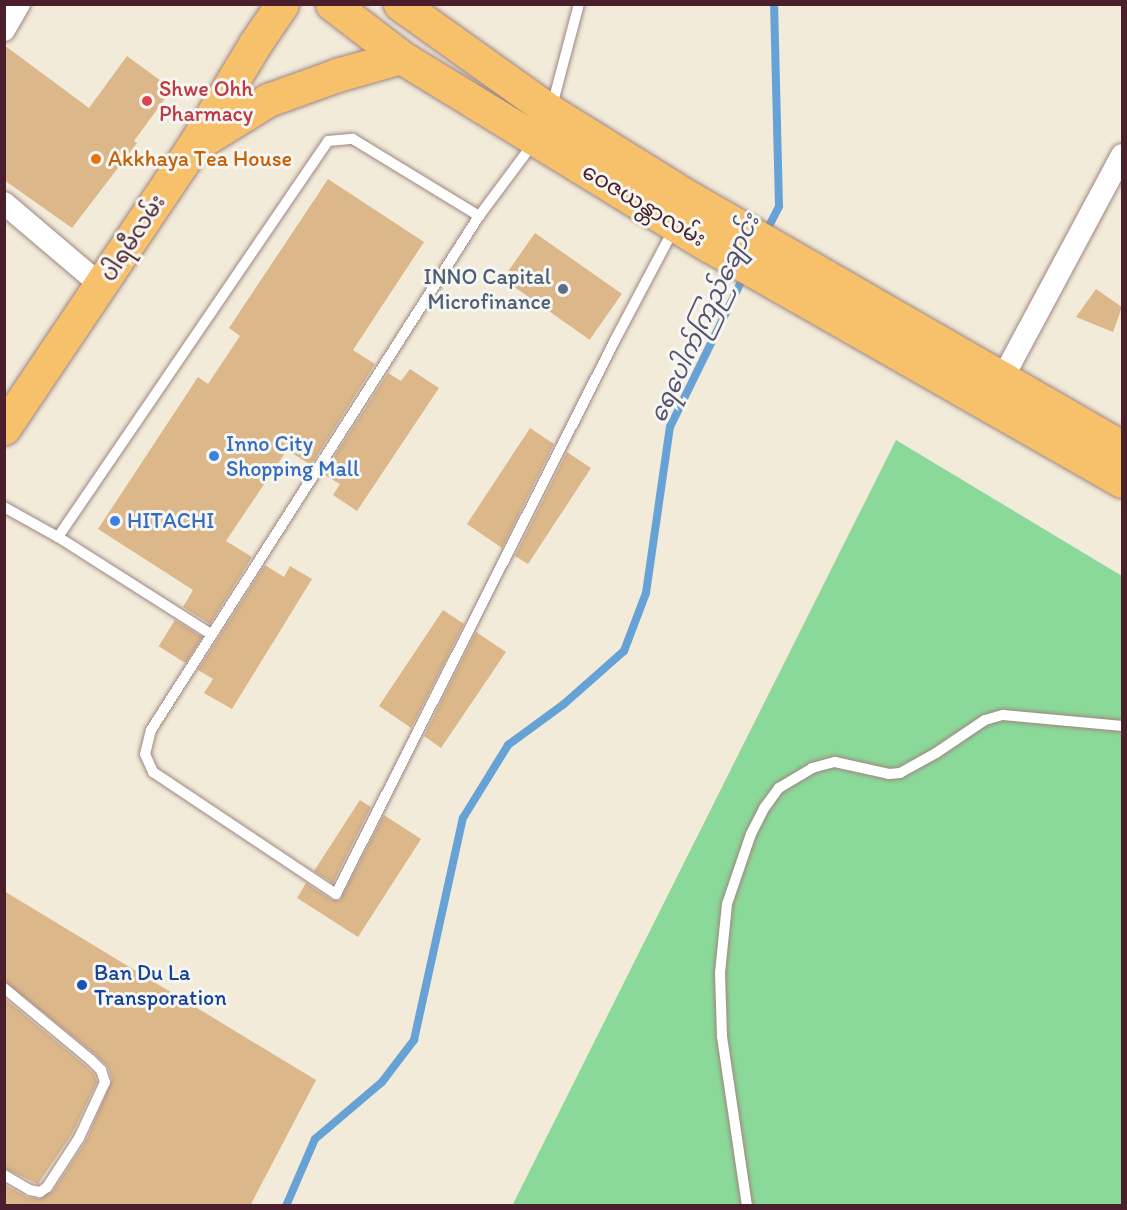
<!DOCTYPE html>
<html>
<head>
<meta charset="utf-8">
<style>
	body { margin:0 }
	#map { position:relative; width:1127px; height:1210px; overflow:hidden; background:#f2ebd9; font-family:Itim,"Noto Sans Myanmar",sans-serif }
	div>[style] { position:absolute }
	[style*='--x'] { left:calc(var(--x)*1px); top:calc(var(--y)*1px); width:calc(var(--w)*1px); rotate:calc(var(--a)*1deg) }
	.green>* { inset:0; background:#8bd998 }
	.stream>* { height:8px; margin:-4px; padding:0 4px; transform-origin:4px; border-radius:4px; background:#67a2d7 }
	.building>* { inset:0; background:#dbb78a; transform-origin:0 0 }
	.roads { filter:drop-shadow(0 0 2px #9e8582) drop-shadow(0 0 2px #9e8582) }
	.lane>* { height:10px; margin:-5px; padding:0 5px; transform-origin:5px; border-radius:5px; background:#fff }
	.street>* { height:22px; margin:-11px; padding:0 11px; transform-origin:11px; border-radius:11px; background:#fff }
	.primary>* { height:33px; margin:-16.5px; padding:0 16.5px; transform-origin:16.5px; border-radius:16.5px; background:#f7c06b }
	.dots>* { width:16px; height:16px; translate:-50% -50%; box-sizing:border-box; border:3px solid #f6f6f2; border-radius:50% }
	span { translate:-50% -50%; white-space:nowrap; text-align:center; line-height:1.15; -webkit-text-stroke:6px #f6f6f2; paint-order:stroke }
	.health-label { font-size:22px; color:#be3a42 }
	.left { translate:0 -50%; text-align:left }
	.food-label { font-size:22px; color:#c56008 }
	.street-label { font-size:22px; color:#4a1f2b }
	.service-label { font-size:22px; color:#4e5e75 }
	.right { translate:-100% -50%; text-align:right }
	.shop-label { font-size:22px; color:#366cbe }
	.transit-label { font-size:22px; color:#164399 }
	.water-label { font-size:24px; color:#565370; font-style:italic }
	.frame { position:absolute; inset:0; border:6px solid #4a1f2b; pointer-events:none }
</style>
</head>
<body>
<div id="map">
	<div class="green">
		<div style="clip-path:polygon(896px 440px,1122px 576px,1122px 1205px,512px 1206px)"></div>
	</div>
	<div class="stream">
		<div style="--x:765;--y:234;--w:31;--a:-63"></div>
		<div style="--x:779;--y:206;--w:202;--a:-91.4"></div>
		<div style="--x:286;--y:1206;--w:73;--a:-66.6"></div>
		<div style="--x:315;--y:1139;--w:88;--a:-40.4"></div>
		<div style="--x:382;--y:1082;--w:53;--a:-52.7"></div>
		<div style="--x:414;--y:1040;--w:227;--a:-77.6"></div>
		<div style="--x:463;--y:818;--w:86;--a:-58.3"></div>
		<div style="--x:508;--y:745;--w:69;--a:-36.2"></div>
		<div style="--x:564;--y:704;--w:80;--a:-41.5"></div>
		<div style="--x:624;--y:651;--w:62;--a:-69.2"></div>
		<div style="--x:646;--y:593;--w:168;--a:-81.8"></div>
		<div style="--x:670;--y:427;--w:170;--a:-63.9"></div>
	</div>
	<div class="building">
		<div style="clip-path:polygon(4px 45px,89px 108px,127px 56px,172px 89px,134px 141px,137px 143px,72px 228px,4px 180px)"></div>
		<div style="clip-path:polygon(328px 179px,424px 242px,353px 350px,375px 364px,311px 465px,287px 450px,226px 541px,252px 557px,210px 624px,183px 607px,193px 590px,98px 529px,198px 377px,208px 384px,240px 336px,229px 328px)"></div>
		<div style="left:535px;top:233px;width:106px;height:56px;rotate:35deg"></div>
		<div style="clip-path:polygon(1096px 289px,1122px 307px,1113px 332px,1076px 317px)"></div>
		<div style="clip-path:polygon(410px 369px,439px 388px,357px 511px,333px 495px,340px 484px,323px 474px,388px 373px,401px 381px)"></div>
		<div style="clip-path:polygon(530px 428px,554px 444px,502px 548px,467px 524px)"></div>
		<div style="clip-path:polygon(567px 452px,591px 468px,528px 564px,515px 556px)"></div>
		<div style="clip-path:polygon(265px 565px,284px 577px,290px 566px,312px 579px,232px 709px,204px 693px,213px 679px,198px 670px)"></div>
		<div style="clip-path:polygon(443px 610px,464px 624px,411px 728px,379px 706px)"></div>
		<div style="left:175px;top:620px;width:32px;height:31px;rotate:32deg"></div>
		<div style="clip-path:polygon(476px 632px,506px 652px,441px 748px,424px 736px)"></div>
		<div style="clip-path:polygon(360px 800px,371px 807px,333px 883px,314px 871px)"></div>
		<div style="clip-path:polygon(384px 815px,421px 839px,358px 937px,297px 898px,306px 883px,332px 900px,340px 900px)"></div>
		<div style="clip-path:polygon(4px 891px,316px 1080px,250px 1206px,4px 1206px,4px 1184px,27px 1197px,39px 1199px,53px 1191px,86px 1141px,112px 1080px,108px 1067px,96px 1055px,4px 981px)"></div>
		<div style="clip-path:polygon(4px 998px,86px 1066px,94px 1074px,97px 1082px,72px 1134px,38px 1184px,4px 1168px)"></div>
	</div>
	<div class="roads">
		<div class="lane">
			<div style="--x:552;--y:106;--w:106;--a:-75.2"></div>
			<div style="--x:535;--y:141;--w:94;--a:126.7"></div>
			<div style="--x:479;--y:216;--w:610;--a:122.54"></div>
			<div style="--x:151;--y:730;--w:25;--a:104"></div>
			<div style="--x:145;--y:754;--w:20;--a:66"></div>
			<div style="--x:153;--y:772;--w:220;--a:33.7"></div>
			<div style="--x:336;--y:894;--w:618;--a:-63.27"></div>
			<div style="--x:614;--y:342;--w:130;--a:-62.1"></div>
			<div style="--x:4;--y:507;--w:62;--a:29.1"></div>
			<div style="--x:58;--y:537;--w:479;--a:-55.7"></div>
			<div style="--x:328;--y:141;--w:25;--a:-5"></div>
			<div style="--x:353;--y:139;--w:148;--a:31.4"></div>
			<div style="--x:58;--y:537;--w:181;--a:32.4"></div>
			<div style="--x:4;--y:988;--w:113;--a:39.6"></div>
			<div style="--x:91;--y:1060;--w:14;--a:45"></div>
			<div style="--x:101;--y:1070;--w:13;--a:72"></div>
			<div style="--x:105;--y:1082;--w:62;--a:114.9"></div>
			<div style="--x:79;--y:1138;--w:59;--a:123.1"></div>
			<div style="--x:47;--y:1187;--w:9;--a:144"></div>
			<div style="--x:40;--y:1192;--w:10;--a:-169"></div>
			<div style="--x:30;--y:1190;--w:30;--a:-150"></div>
			<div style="--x:747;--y:1206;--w:172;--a:-98.4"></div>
			<div style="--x:722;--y:1036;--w:63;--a:-91.8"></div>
			<div style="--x:720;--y:973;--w:69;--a:-84.2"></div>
			<div style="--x:727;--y:904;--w:74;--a:-71.1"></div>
			<div style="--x:751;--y:834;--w:30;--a:-63"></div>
			<div style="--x:765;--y:807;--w:24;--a:-54"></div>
			<div style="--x:779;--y:788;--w:39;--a:-31"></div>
			<div style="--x:812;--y:768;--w:24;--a:-15"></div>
			<div style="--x:835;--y:762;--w:55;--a:12.5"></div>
			<div style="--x:889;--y:774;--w:11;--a:-5"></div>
			<div style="--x:900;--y:773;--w:41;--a:-29.1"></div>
			<div style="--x:936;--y:753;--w:59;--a:-34"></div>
			<div style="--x:985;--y:720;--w:19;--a:-16"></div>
			<div style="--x:1003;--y:715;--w:120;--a:5.3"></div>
		</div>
		<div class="street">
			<div style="--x:4;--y:30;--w:30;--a:-60"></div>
			<div style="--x:4;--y:203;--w:128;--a:40.3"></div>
			<div style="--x:1002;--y:379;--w:254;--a:-61.8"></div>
		</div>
		<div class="primary">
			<div style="--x:332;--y:4;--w:87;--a:37.5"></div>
			<div style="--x:401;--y:57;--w:362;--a:31.5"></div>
			<div style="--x:710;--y:246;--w:474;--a:29.7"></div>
			<div style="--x:400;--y:4;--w:184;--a:35.5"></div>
			<div style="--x:550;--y:111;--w:165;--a:31.9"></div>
			<div style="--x:690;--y:198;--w:499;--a:30"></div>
			<div style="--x:200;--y:142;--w:80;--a:-31.7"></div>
			<div style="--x:268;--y:100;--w:73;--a:-19.9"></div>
			<div style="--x:337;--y:75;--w:66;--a:-15.7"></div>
			<div style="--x:4;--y:428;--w:341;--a:-56.1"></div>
			<div style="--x:194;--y:145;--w:118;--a:-58.9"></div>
			<div style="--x:255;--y:44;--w:48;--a:-56"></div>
		</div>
	</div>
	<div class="dots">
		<div style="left:147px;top:101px;background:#e0444e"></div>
		<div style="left:96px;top:159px;background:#e8710a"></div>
		<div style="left:563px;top:289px;background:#5c6f8a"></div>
		<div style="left:214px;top:456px;background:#3f7fe0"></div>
		<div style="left:115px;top:521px;background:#3f7fe0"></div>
		<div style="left:82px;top:985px;background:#1a4fb4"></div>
	</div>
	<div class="health-label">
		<span class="left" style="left:159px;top:101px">Shwe Ohh<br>Pharmacy</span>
	</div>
	<div class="food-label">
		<span class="left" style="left:108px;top:159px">Akkhaya Tea House</span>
	</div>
	<div class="street-label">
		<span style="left:644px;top:205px;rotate:31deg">ဝေဇယန္တာလမ်း</span>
		<span style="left:133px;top:238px;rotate:-57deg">ပါရမီလမ်း</span>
	</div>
	<div class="service-label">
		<span class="right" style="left:551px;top:289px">INNO Capital<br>Microfinance</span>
	</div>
	<div class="shop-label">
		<span class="left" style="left:226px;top:456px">Inno City<br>Shopping Mall</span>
		<span class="left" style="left:127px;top:521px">HITACHI</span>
	</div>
	<div class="transit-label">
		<span class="left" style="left:94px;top:985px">Ban Du La<br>Transporation</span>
	</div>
	<div class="water-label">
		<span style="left:704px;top:318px;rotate:-65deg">ရေပေါက်ကြည်ချောင်း</span>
	</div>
	<div class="frame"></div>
</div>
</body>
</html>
